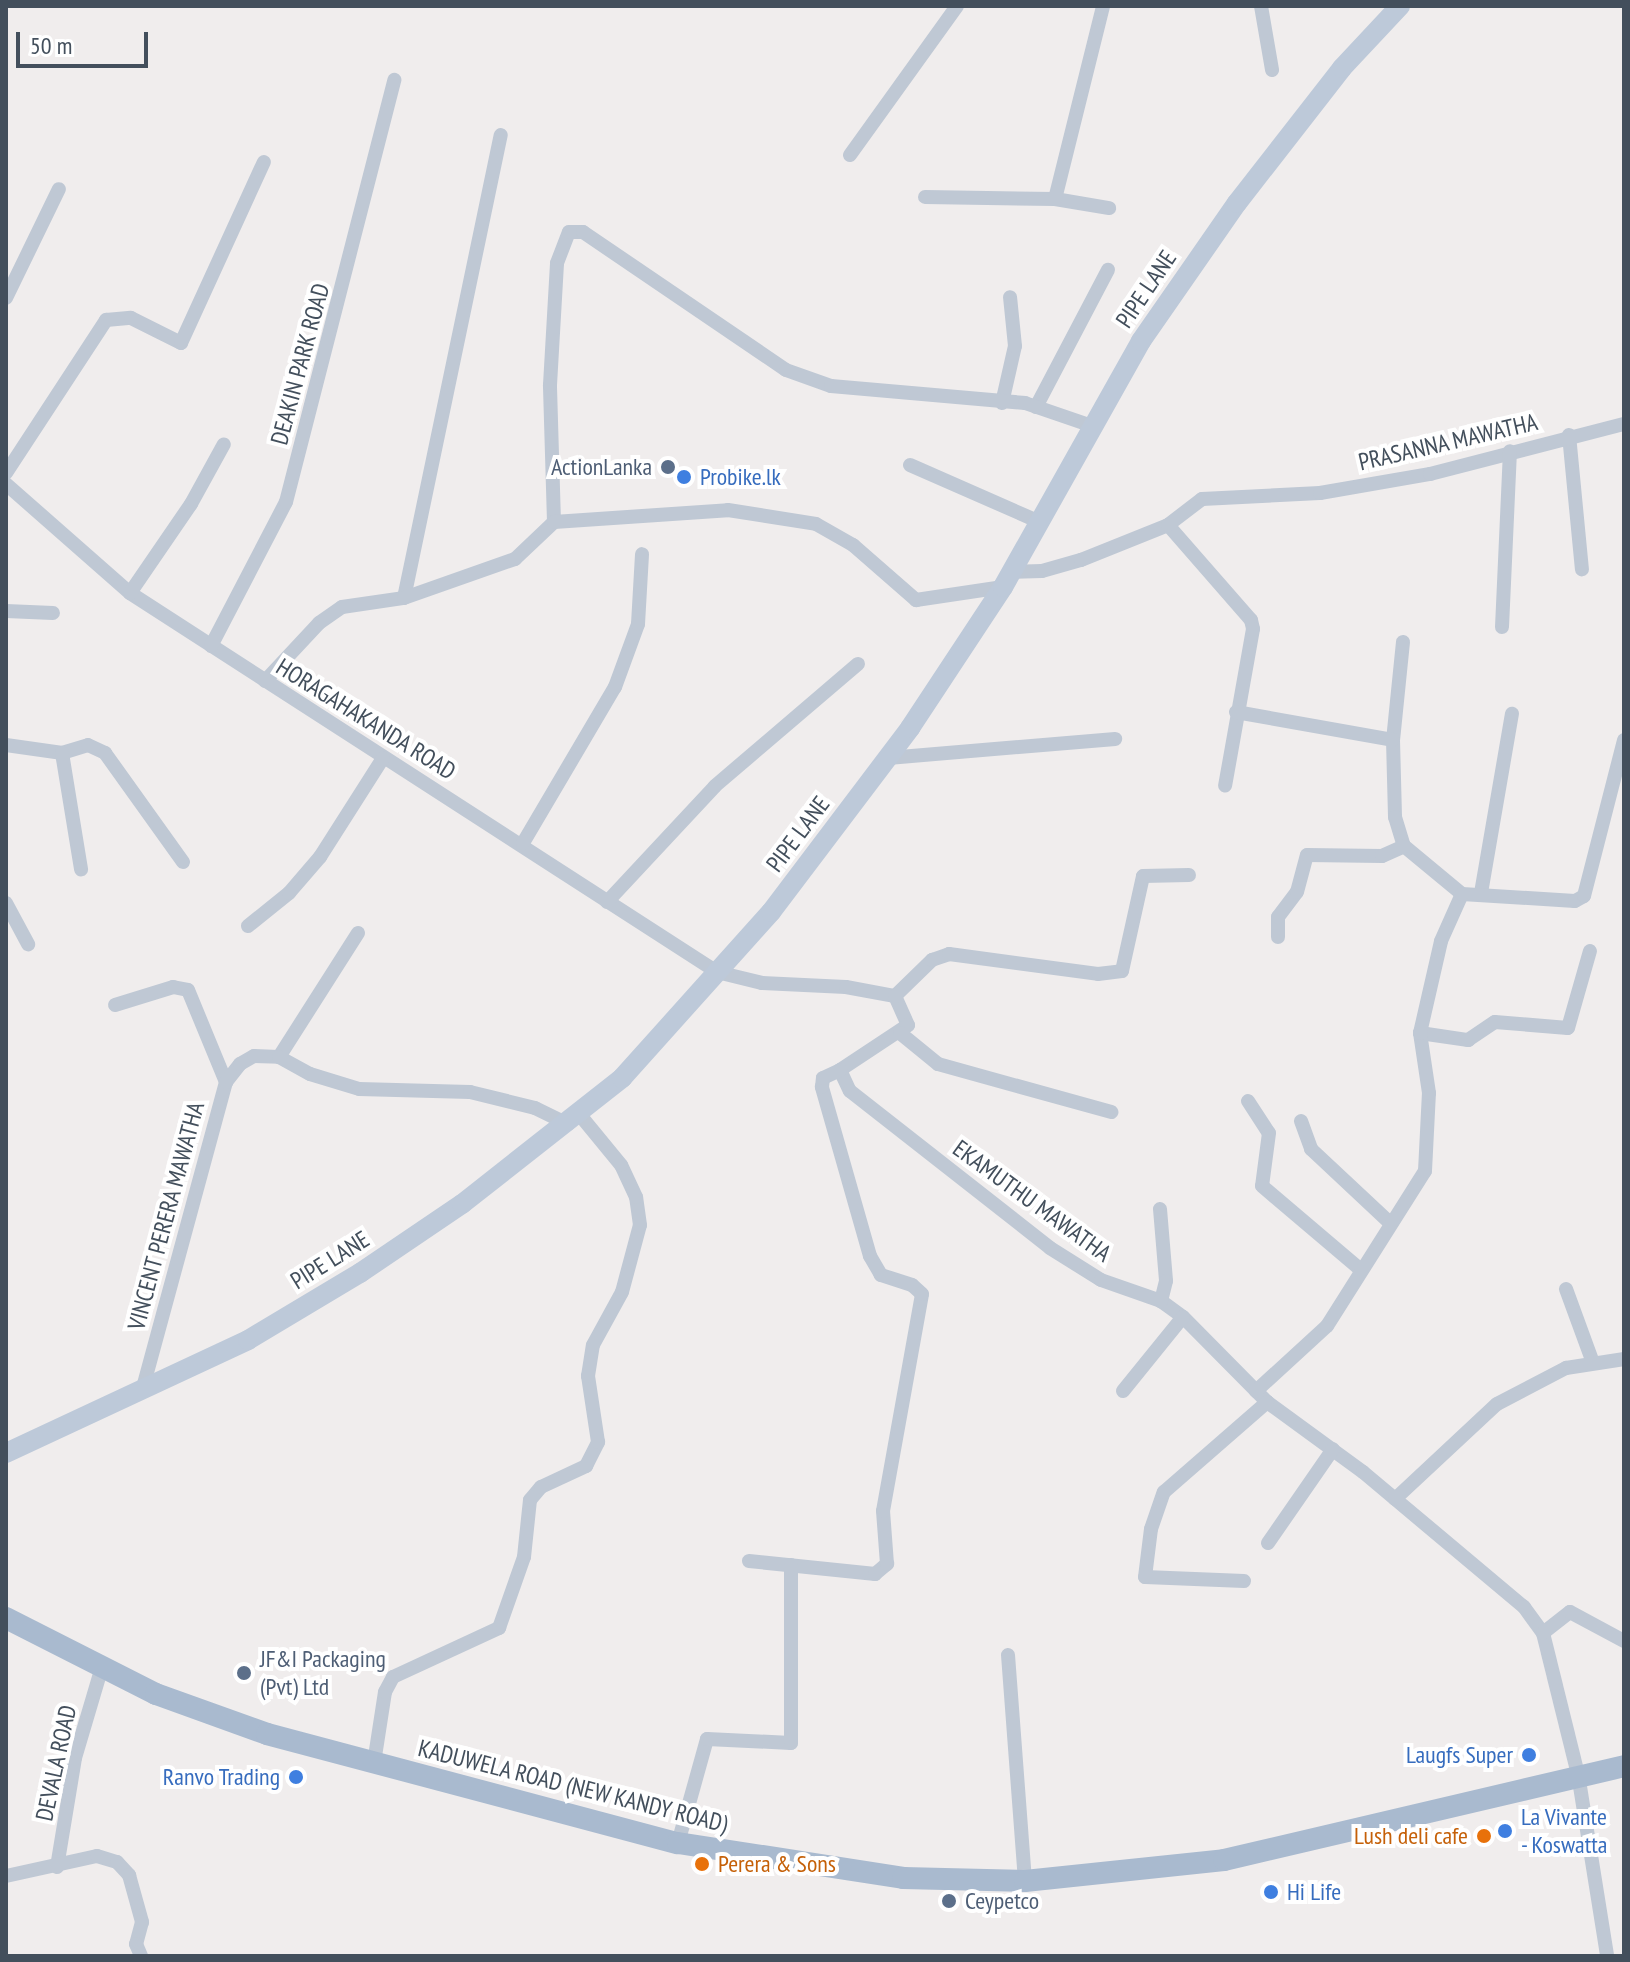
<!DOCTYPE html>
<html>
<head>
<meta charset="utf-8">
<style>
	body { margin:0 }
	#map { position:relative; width:1630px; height:1962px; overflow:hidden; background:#f0eded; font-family:"PT Sans Narrow",sans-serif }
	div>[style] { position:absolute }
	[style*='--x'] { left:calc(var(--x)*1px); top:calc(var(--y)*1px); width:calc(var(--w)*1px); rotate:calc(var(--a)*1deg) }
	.street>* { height:14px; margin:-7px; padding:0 7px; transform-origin:7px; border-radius:7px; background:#bfc8d4 }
	.secondary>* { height:20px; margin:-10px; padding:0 10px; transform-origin:10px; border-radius:10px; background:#bdc9d9 }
	.primary>* { height:22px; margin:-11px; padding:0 11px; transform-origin:11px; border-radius:11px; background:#a9bacf }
	.dots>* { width:22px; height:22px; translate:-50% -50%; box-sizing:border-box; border:4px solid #fff; border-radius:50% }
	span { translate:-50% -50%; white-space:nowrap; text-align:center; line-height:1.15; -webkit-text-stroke:8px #fff; paint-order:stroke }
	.street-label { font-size:24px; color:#434f5c }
	.service-label { font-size:24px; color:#4e5e75 }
	.right { translate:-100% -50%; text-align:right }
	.left { translate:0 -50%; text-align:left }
	.shop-label { font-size:24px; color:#366cbe }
	.food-label { font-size:24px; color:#c56008 }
	.frame { position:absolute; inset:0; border:8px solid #434f5c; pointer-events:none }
	.scale { position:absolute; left:16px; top:32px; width:132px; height:36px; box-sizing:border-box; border:4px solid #434f5c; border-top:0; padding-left:10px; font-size:24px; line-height:28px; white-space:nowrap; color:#434f5c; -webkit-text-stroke:6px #fff; paint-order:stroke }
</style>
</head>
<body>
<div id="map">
	<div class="street">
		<div style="--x:1261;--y:6;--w:65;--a:80.2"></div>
		<div style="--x:850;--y:155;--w:183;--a:-54.3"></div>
		<div style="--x:925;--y:197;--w:130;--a:0.9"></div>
		<div style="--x:1055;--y:199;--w:55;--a:9.5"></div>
		<div style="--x:1055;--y:199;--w:199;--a:-76"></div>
		<div style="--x:6;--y:298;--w:121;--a:-64.1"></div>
		<div style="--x:1002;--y:403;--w:58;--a:-77.2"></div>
		<div style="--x:1015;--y:346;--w:49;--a:-95.8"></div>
		<div style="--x:1036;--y:407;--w:155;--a:-62.3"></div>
		<div style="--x:1569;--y:435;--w:135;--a:84.5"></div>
		<div style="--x:910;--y:465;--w:142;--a:23.7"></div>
		<div style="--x:6;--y:473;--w:183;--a:-56.8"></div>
		<div style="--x:106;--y:320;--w:25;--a:-5"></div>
		<div style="--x:131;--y:318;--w:56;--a:26.6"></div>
		<div style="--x:181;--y:343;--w:199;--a:-65.4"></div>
		<div style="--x:6;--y:484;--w:165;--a:41.3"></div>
		<div style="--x:130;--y:593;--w:699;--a:32.85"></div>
		<div style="--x:717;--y:972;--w:46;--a:13.7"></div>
		<div style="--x:762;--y:983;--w:84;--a:2.7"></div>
		<div style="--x:846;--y:987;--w:50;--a:10.4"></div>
		<div style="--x:895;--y:996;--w:32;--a:66"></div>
		<div style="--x:908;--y:1025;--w:82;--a:146.5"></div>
		<div style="--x:840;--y:1070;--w:23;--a:65"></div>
		<div style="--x:850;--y:1091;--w:254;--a:38.1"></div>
		<div style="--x:1050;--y:1248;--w:60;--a:32.1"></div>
		<div style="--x:1101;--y:1280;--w:64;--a:19.3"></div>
		<div style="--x:1161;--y:1301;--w:27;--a:36"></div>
		<div style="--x:1183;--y:1317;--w:120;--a:45.3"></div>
		<div style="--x:1267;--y:1402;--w:119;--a:36.1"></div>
		<div style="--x:1363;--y:1472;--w:210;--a:40"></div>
		<div style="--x:1524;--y:1607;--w:32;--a:54"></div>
		<div style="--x:1543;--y:1633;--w:145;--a:76.1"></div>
		<div style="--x:1578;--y:1774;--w:184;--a:80.9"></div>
		<div style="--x:554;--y:522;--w:137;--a:-91.7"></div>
		<div style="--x:550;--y:385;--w:122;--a:-86.7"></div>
		<div style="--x:557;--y:263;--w:33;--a:-69"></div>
		<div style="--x:569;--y:232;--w:14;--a:0"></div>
		<div style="--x:583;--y:232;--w:245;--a:34.2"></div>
		<div style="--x:786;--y:370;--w:48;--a:19.6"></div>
		<div style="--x:831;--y:386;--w:195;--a:5"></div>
		<div style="--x:1025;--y:403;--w:71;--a:18.9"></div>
		<div style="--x:1168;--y:525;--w:126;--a:48.9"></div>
		<div style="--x:1251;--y:620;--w:9;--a:77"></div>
		<div style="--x:1253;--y:629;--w:159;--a:100.1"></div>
		<div style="--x:1011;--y:572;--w:31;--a:-2"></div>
		<div style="--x:1042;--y:571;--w:41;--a:-15.8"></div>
		<div style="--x:1081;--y:560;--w:94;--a:-21.9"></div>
		<div style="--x:1168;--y:525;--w:43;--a:-37.4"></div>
		<div style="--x:1202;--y:499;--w:118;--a:-2.9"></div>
		<div style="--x:1320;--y:493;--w:112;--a:-9.8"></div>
		<div style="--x:1430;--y:474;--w:200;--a:-14.5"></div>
		<div style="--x:130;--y:593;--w:108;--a:-55.6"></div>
		<div style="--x:191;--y:504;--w:68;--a:-61.2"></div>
		<div style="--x:404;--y:598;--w:473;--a:-78.2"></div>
		<div style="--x:6;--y:611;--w:47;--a:2.4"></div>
		<div style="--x:1502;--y:627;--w:176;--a:-87.4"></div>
		<div style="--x:1403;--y:642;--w:99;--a:95.8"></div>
		<div style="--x:1393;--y:740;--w:77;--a:88.5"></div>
		<div style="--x:1395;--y:817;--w:30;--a:73"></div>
		<div style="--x:1404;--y:846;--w:75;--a:39.6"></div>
		<div style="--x:211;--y:646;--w:162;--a:-62.5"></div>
		<div style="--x:286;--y:502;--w:436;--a:-75.6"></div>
		<div style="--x:265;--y:681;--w:79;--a:-47"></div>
		<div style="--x:319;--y:623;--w:28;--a:-35"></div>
		<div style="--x:342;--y:607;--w:63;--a:-8.3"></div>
		<div style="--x:404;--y:598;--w:118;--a:-19.4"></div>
		<div style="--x:515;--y:559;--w:54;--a:-43.5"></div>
		<div style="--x:554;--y:522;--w:174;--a:-3.9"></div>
		<div style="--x:728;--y:510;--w:89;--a:9"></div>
		<div style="--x:816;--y:524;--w:43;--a:29.6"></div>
		<div style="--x:853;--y:545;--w:84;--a:41.1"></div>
		<div style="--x:916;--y:600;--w:88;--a:-8.5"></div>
		<div style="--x:1236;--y:712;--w:159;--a:10.1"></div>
		<div style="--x:6;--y:745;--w:57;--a:8.1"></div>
		<div style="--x:62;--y:753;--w:27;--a:-17"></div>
		<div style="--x:88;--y:745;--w:19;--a:25"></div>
		<div style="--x:105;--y:753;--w:134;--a:54.4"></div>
		<div style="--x:62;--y:753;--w:118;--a:80.7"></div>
		<div style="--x:888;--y:758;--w:228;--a:-4.8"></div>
		<div style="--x:523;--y:843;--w:181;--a:-59.5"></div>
		<div style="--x:615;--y:687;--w:67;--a:-69.9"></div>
		<div style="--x:638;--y:624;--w:70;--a:-86.7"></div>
		<div style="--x:1481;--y:893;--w:182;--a:-80.2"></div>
		<div style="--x:607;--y:902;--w:158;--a:-47"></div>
		<div style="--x:715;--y:786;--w:188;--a:-40.5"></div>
		<div style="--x:6;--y:903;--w:47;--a:61.8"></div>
		<div style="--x:248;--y:926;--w:53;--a:-38.8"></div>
		<div style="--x:289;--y:893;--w:48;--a:-49.3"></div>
		<div style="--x:320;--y:857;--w:117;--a:-57.5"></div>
		<div style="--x:1278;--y:937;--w:20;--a:-90"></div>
		<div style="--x:1278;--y:917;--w:31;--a:-53"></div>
		<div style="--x:1297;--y:892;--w:38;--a:-75"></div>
		<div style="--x:1307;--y:855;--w:75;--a:0.8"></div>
		<div style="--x:1382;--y:856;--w:24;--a:-24"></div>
		<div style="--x:895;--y:996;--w:52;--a:-44.2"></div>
		<div style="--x:932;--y:960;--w:18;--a:-19"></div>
		<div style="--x:949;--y:954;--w:150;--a:7.6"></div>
		<div style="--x:1098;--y:974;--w:24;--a:-7"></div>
		<div style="--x:1122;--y:971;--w:97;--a:-77.5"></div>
		<div style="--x:1143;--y:876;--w:46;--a:-1.2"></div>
		<div style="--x:115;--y:1005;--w:61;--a:-17.2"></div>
		<div style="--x:173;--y:987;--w:15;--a:11"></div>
		<div style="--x:188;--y:990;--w:100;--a:67.6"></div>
		<div style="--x:226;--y:1082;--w:321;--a:105.2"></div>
		<div style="--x:900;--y:1033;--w:49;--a:39.2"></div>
		<div style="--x:938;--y:1064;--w:180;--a:15.5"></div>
		<div style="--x:1420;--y:1033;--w:49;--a:8.3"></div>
		<div style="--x:1468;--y:1040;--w:32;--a:-34"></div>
		<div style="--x:1495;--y:1022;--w:73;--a:4.7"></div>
		<div style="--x:1568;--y:1028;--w:80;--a:-74.1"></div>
		<div style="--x:279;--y:1057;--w:147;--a:-57.5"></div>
		<div style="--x:226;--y:1082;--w:23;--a:-52"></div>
		<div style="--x:240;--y:1064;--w:16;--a:-30"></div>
		<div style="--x:254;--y:1056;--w:25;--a:2"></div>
		<div style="--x:279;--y:1057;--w:35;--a:29"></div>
		<div style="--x:310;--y:1074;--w:51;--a:17"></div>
		<div style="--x:359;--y:1089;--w:111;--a:1.5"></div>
		<div style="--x:470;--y:1092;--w:67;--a:13.8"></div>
		<div style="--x:535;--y:1108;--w:37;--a:26"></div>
		<div style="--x:1248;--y:1101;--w:38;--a:57"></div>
		<div style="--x:1269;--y:1133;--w:53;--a:97.5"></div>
		<div style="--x:1262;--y:1186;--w:128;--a:40.3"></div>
		<div style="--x:1301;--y:1121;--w:30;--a:70"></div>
		<div style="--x:1311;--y:1149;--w:107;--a:43.1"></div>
		<div style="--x:1160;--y:1209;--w:72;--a:85.2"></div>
		<div style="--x:1166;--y:1281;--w:21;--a:104"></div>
		<div style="--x:1566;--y:1289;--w:76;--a:69.9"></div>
		<div style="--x:1123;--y:1391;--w:95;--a:-51"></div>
		<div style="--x:1256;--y:1391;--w:96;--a:-42.5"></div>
		<div style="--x:1327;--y:1326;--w:183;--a:-57.7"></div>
		<div style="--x:1425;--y:1171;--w:78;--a:-87.1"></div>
		<div style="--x:1429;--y:1093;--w:61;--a:-98.5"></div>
		<div style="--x:1420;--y:1033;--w:94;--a:-77.1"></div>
		<div style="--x:1441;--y:941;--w:51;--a:-65.9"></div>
		<div style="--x:1462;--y:894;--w:113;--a:3.5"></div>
		<div style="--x:1575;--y:901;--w:10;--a:-29"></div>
		<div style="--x:1584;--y:896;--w:161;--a:-75.6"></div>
		<div style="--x:1395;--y:1499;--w:139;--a:-43"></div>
		<div style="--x:1497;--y:1404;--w:78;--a:-27.6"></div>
		<div style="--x:1566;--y:1368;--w:59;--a:-8.8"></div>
		<div style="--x:1268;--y:1543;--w:114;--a:-55.3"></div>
		<div style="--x:749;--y:1561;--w:127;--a:5.9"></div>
		<div style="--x:875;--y:1574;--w:16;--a:-40"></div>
		<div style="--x:887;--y:1564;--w:53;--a:-94.3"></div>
		<div style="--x:883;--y:1511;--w:220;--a:-79.8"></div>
		<div style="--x:922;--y:1294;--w:13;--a:-138"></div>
		<div style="--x:912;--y:1285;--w:33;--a:-162"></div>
		<div style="--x:881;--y:1275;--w:22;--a:-120"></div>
		<div style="--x:870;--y:1256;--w:176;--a:-105.9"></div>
		<div style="--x:822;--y:1087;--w:9;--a:-84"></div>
		<div style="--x:823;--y:1078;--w:19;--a:-25"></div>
		<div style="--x:1244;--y:1581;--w:99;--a:-177.7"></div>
		<div style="--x:1145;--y:1577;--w:48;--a:-82.9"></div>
		<div style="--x:1151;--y:1529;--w:39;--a:-71"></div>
		<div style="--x:1164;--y:1492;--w:137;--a:-41.1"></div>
		<div style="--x:1543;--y:1633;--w:34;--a:-38"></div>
		<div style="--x:1570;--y:1612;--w:61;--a:28.2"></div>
		<div style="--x:1008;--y:1655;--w:227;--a:85.7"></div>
		<div style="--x:374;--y:1763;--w:72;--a:-81.2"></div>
		<div style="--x:385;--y:1692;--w:17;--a:-62"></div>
		<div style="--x:393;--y:1677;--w:117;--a:-24.8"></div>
		<div style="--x:499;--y:1628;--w:75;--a:-70.6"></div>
		<div style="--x:524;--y:1557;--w:57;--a:-84"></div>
		<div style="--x:530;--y:1500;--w:17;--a:-50"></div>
		<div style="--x:541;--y:1487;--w:50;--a:-25"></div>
		<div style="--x:586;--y:1466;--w:27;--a:-63"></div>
		<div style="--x:598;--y:1442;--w:67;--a:-98.6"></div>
		<div style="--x:588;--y:1376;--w:31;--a:-81"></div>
		<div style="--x:593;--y:1345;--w:60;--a:-61.3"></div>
		<div style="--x:622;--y:1292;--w:69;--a:-75"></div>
		<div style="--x:640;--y:1225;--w:28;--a:-98"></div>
		<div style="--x:636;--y:1197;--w:35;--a:-115"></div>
		<div style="--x:621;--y:1165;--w:65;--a:-129.4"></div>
		<div style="--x:678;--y:1843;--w:108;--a:-74.4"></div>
		<div style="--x:707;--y:1739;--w:84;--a:2.7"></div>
		<div style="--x:791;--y:1743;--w:178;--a:-90"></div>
		<div style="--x:57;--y:1867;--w:110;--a:-80.6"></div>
		<div style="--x:75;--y:1758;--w:92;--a:-73.5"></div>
		<div style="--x:6;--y:1876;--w:93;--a:-12.4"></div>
		<div style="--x:97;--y:1856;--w:21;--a:17"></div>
		<div style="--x:117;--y:1862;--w:18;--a:47"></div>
		<div style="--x:129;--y:1875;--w:49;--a:74.5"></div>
		<div style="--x:142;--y:1922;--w:23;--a:105"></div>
		<div style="--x:136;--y:1944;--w:13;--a:67"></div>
	</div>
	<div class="secondary">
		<div style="--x:6;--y:1453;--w:267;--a:-25"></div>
		<div style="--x:248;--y:1340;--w:131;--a:-30.9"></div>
		<div style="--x:360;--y:1273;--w:123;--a:-34.1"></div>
		<div style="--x:462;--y:1204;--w:204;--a:-38.2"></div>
		<div style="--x:622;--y:1078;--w:223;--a:-48.1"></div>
		<div style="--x:771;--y:912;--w:231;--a:-52.9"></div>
		<div style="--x:910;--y:728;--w:169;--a:-56.6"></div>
		<div style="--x:1003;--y:587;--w:282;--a:-60.7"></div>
		<div style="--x:1141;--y:341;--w:168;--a:-55.2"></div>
		<div style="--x:1237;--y:203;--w:171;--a:-52.1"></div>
		<div style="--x:1342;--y:68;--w:85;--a:-46.9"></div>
	</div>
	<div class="primary">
		<div style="--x:6;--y:1618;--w:168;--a:26.9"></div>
		<div style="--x:156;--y:1694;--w:118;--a:19.8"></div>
		<div style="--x:267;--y:1734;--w:425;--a:14.9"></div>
		<div style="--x:678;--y:1843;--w:228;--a:8.8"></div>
		<div style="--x:903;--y:1878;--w:122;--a:1.4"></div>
		<div style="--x:1025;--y:1881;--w:200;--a:-6"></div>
		<div style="--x:1224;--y:1860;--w:411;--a:-13.2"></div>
	</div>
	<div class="dots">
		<div style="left:668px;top:467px;background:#5c6f8a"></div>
		<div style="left:684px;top:477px;background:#3f7fe0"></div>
		<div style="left:244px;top:1673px;background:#5c6f8a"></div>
		<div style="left:1529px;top:1755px;background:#3f7fe0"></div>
		<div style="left:296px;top:1777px;background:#3f7fe0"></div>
		<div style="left:1505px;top:1831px;background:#3f7fe0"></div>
		<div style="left:1484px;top:1836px;background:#e8710a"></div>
		<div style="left:702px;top:1864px;background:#e8710a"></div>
		<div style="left:1271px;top:1892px;background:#3f7fe0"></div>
		<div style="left:949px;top:1901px;background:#5c6f8a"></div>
	</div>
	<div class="street-label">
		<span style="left:1146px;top:289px;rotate:-56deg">PIPE LANE</span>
		<span style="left:300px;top:364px;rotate:-75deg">DEAKIN PARK ROAD</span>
		<span style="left:1448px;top:442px;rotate:-13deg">PRASANNA MAWATHA</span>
		<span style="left:366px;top:719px;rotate:32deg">HORAGAHAKANDA ROAD</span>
		<span style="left:798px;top:834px;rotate:-53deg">PIPE LANE</span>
		<span style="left:1032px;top:1201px;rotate:36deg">EKAMUTHU MAWATHA</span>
		<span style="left:166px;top:1216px;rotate:-75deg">VINCENT PERERA MAWATHA</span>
		<span style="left:330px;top:1260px;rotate:-32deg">PIPE LANE</span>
		<span style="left:56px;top:1763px;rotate:-78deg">DEVALA ROAD</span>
		<span style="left:573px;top:1786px;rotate:14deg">KADUWELA ROAD (NEW KANDY ROAD)</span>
	</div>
	<div class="service-label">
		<span class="right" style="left:652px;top:467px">ActionLanka</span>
		<span class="left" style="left:260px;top:1673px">JF&amp;I Packaging<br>(Pvt) Ltd</span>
		<span class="left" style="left:965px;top:1901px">Ceypetco</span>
	</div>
	<div class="shop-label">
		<span class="left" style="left:700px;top:477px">Probike.lk</span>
		<span class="right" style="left:1513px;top:1755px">Laugfs Super</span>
		<span class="right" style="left:280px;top:1777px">Ranvo Trading</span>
		<span class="left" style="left:1521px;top:1831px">La Vivante<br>- Koswatta</span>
		<span class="left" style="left:1287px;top:1892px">Hi Life</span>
	</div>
	<div class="food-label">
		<span class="right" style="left:1468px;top:1836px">Lush deli cafe</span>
		<span class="left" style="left:718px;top:1864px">Perera &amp; Sons</span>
	</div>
	<div class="frame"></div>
	<div class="scale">50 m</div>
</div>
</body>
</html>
